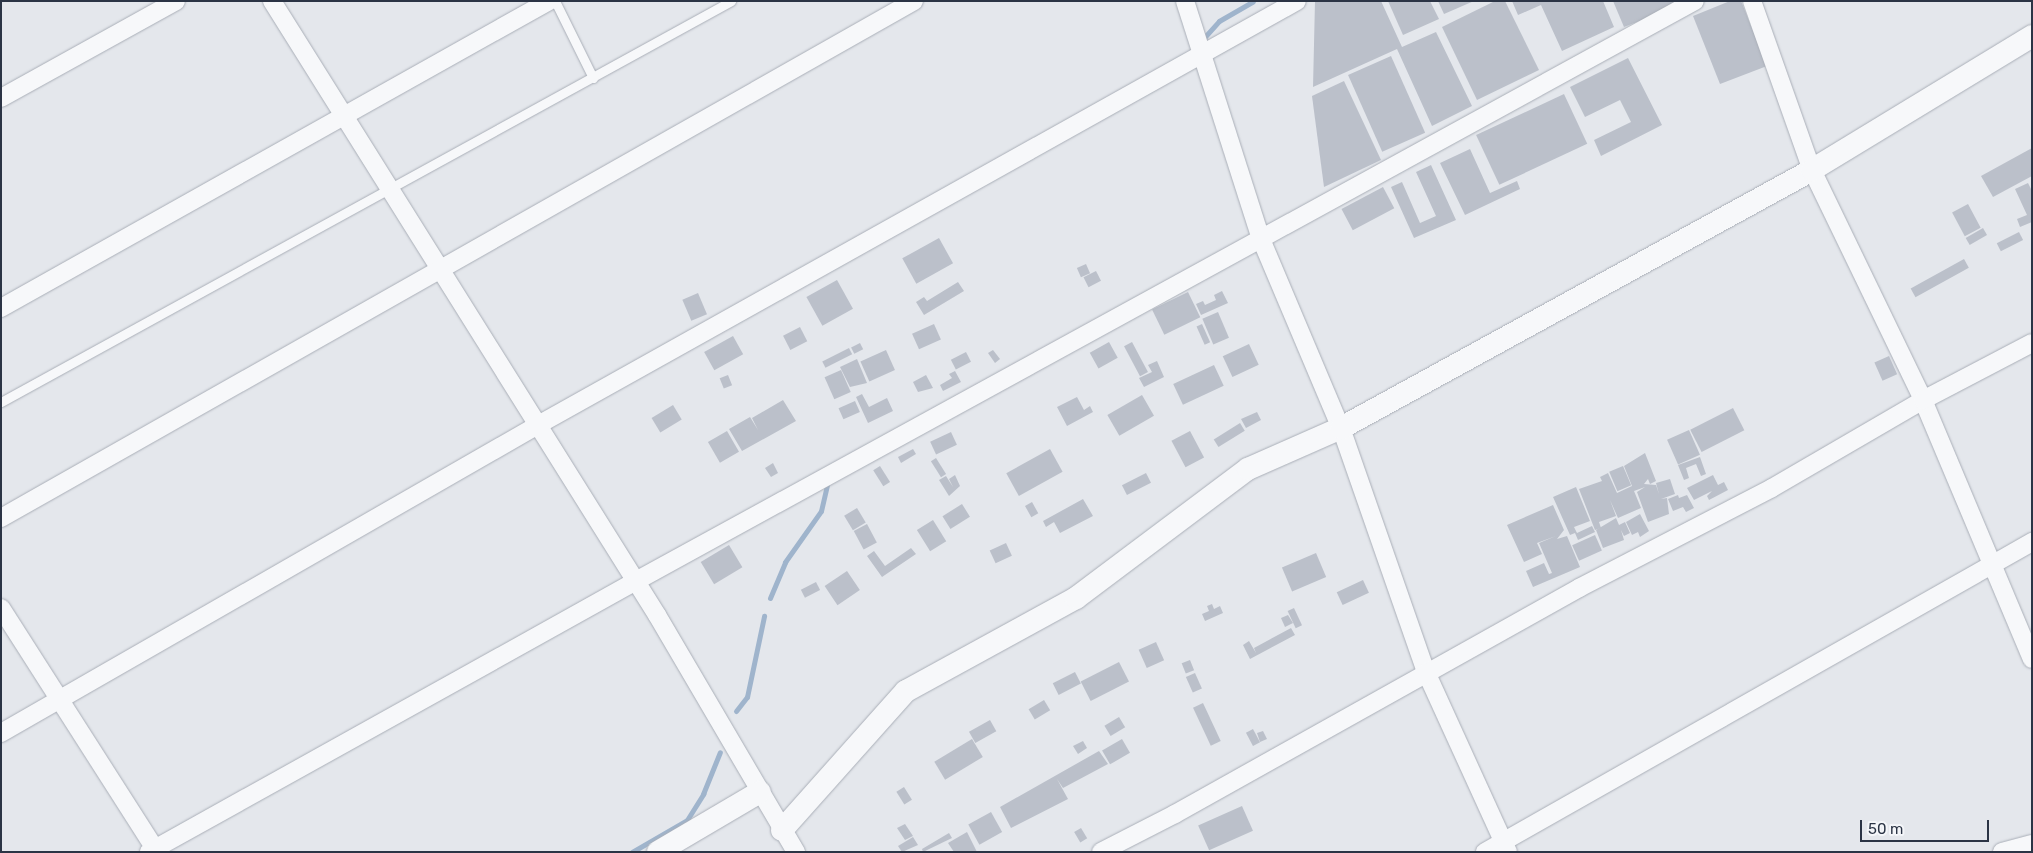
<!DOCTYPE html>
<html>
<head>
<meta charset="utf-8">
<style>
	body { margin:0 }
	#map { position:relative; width:2033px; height:853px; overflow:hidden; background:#e4e7ec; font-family:Rubik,sans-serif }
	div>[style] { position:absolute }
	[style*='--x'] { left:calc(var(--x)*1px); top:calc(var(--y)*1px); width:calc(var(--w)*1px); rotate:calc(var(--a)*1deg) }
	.stream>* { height:5px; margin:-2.5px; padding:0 2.5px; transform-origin:2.5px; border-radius:2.5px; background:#9fb4cc }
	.building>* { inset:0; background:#bbc0ca; transform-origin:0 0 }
	.roads { filter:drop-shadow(0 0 1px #a9aeb7) drop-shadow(0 0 1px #a9aeb7) }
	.service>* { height:9px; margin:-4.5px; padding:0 4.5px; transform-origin:4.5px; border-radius:4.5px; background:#f7f8fa }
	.minor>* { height:18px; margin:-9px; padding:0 9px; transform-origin:9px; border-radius:9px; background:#f7f8fa }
	.tertiary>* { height:22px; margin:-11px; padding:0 11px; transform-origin:11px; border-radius:11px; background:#f7f8fa }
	span { translate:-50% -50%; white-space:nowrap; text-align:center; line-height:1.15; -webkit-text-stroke:4px #f4f6f9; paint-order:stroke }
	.frame { position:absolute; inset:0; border:2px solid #2b3445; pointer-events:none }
	.scale { position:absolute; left:1860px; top:820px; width:129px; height:22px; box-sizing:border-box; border:2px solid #2b3445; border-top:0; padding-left:6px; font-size:15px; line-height:18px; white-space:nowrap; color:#2b3445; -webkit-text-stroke:4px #f4f6f9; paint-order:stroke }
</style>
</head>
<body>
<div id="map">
	<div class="stream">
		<div style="--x:1202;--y:40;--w:25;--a:-48"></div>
		<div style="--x:1219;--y:21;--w:39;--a:-30"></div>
		<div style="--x:770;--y:598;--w:39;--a:-67"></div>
		<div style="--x:785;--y:562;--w:62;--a:-54.8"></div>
		<div style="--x:821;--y:511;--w:27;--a:-77"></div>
		<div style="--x:736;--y:711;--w:18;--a:-52"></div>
		<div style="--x:747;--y:697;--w:83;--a:-78.1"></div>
		<div style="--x:632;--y:852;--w:64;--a:-30.2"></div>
		<div style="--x:687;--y:820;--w:31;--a:-58"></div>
		<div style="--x:703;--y:794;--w:45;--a:-68"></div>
	</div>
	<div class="building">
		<div style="clip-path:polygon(1315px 1px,1381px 1px,1402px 47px,1436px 32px,1472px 106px,1432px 126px,1397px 49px,1313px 87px)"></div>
		<div style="clip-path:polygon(1388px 1px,1430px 1px,1439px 19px,1403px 35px)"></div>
		<div style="clip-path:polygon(1438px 1px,1474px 1px,1444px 14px)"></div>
		<div style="clip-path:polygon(1495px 1px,1505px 1px,1539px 70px,1477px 100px,1442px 27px)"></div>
		<div style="clip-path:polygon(1512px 1px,1603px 1px,1614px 27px,1562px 51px,1541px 5px,1518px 15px)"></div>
		<div style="clip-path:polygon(1613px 1px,1682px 1px,1683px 4px,1624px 27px)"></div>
		<div style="clip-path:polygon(1730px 1px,1741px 1px,1767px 66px,1720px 84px,1693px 16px)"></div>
		<div style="left:1391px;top:56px;width:84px;height:47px;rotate:66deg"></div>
		<div style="clip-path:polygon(1628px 58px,1662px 125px,1601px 156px,1594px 140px,1631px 122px,1620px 100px,1585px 117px,1570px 87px)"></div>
		<div style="clip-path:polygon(1344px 81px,1381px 160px,1324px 187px,1312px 96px)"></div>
		<div style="left:1564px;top:94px;width:55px;height:97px;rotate:65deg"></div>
		<div style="clip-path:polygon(2032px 148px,2032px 176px,1993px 197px,1981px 176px)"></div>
		<div style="clip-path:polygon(1470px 149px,1490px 193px,1517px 181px,1520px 189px,1465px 215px,1440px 163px)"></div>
		<div style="clip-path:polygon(1431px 165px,1456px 220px,1414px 238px,1391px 187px,1402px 182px,1420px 223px,1436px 216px,1416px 172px)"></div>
		<div style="clip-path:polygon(2028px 183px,2032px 191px,2032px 222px,2020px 227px,2017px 219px,2027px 215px,2015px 189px)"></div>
		<div style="left:1383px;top:187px;width:24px;height:47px;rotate:62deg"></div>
		<div style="left:1968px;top:204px;width:27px;height:18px;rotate:62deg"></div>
		<div style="left:1983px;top:228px;width:8px;height:20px;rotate:60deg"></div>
		<div style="left:2019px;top:232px;width:9px;height:25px;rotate:63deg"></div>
		<div style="left:939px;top:238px;width:29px;height:42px;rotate:61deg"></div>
		<div style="left:1964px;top:259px;width:10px;height:61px;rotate:61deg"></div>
		<div style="left:1086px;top:264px;width:10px;height:10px;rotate:66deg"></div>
		<div style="left:1096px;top:271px;width:11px;height:14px;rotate:63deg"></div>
		<div style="left:837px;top:280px;width:33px;height:35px;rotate:61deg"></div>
		<div style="clip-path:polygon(958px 282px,964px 291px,924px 315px,916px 302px,924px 297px,927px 301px)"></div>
		<div style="clip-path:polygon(1222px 291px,1228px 303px,1201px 315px,1196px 304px,1203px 301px,1205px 305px,1216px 300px,1214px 295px)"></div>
		<div style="left:1188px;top:292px;width:28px;height:40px;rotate:64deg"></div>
		<div style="left:698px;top:293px;width:23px;height:17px;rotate:67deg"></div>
		<div style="left:1218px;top:312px;width:28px;height:17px;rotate:67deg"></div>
		<div style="left:934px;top:324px;width:17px;height:24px;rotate:66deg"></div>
		<div style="left:1202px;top:324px;width:20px;height:6px;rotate:66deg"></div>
		<div style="left:800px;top:327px;width:16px;height:19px;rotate:63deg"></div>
		<div style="left:733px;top:336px;width:21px;height:33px;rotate:61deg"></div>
		<div style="left:1109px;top:342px;width:18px;height:22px;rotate:61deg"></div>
		<div style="left:1132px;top:342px;width:34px;height:9px;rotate:62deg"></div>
		<div style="left:860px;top:343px;width:7px;height:10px;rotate:63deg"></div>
		<div style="left:1249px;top:344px;width:23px;height:29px;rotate:65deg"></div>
		<div style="left:849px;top:348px;width:7px;height:30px;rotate:63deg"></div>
		<div style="left:886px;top:350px;width:22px;height:28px;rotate:66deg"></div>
		<div style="clip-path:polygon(993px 350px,1000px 359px,995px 363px,988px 353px)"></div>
		<div style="left:966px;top:352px;width:11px;height:17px;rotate:63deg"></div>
		<div style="left:1889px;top:356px;width:20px;height:16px;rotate:66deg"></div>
		<div style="clip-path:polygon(857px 359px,867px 383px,850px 387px,840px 367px)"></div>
		<div style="clip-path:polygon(1157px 361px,1164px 377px,1144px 387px,1139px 378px,1152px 372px,1148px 365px)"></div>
		<div style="left:1214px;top:365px;width:23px;height:45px;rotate:65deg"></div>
		<div style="left:841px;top:370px;width:24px;height:18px;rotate:66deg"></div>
		<div style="clip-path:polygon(955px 371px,961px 382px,943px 391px,940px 385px,952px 378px,949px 374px)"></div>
		<div style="left:728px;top:375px;width:11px;height:9px;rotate:68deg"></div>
		<div style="clip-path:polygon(926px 375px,933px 388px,918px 392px,913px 382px)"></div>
		<div style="clip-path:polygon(862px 394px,869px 407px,887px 398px,893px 411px,868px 423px,856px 397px)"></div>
		<div style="left:1142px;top:395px;width:24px;height:40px;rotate:60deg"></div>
		<div style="clip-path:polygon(1077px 397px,1084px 410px,1090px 406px,1093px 412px,1067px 426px,1057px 407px)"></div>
		<div style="clip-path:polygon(783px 400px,796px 421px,742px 451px,729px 429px,750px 417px,758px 430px,752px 418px)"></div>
		<div style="left:855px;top:401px;width:12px;height:18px;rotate:66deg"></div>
		<div style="left:673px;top:405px;width:17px;height:25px;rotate:59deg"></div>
		<div style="left:1733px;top:408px;width:25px;height:48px;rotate:63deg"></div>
		<div style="clip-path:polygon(1257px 412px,1261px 420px,1246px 428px,1241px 419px)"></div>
		<div style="left:1240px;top:423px;width:9px;height:31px;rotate:58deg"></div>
		<div style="left:1689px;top:430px;width:27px;height:24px;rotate:66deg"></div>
		<div style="left:727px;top:431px;width:24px;height:22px;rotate:60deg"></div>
		<div style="left:1190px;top:431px;width:30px;height:21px;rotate:62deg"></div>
		<div style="left:951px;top:432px;width:14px;height:23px;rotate:65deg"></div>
		<div style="clip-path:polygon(913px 449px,916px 454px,901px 463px,898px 457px)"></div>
		<div style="left:1050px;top:449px;width:26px;height:50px;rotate:61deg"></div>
		<div style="clip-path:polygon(1645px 453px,1656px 481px,1650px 484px,1648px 479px,1644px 484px,1656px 485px,1659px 494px,1656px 483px,1670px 479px,1675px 494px,1661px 499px,1667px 498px,1669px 514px,1648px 522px,1637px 492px,1645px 487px,1634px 491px,1641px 508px,1618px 518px,1610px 500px,1616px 516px,1599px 522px,1601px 528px,1595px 530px,1579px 489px,1602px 481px,1600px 477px,1608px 473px,1617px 493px,1632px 486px,1624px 466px)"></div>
		<div style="clip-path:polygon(1700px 457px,1706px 474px,1701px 476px,1696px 464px,1686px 468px,1689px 478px,1684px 480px,1678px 465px)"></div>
		<div style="left:936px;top:458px;width:19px;height:6px;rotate:58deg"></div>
		<div style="clip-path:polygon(773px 463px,778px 473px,771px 477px,765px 468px)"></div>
		<div style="left:880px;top:466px;width:19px;height:8px;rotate:58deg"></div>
		<div style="left:1623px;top:466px;width:21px;height:15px;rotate:67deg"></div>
		<div style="left:1146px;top:473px;width:11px;height:27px;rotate:63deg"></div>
		<div style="clip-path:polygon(955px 475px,960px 486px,949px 496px,939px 480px,946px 476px,953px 487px,949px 479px)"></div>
		<div style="clip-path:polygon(1713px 475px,1718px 485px,1724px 482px,1728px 490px,1709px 500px,1707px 496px,1712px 491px,1694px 500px,1687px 488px)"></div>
		<div style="clip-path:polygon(1576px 487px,1590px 521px,1574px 527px,1577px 533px,1592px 526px,1595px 532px,1578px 540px,1575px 533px,1570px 535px,1553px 497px)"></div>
		<div style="clip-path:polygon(1678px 495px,1679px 498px,1687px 495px,1694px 508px,1686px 512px,1683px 507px,1673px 511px,1668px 499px)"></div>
		<div style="clip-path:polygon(1083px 499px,1093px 516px,1060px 533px,1054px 522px,1046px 527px,1043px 521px)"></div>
		<div style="left:1032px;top:502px;width:13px;height:8px;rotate:61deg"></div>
		<div style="left:962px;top:504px;width:15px;height:23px;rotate:58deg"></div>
		<div style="clip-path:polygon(1553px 505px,1564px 530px,1557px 539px,1567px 536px,1580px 567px,1533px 587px,1526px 571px,1544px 563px,1549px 574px,1552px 573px,1539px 543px,1556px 536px,1537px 543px,1542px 554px,1524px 562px,1507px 525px)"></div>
		<div style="left:857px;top:508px;width:17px;height:15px;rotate:59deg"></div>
		<div style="clip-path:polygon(1640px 514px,1649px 531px,1640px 537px,1638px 532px,1632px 535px,1626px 522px)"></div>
		<div style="clip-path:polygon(1616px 518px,1619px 525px,1625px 522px,1630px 533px,1624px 536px,1621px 530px,1624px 540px,1603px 548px,1596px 530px)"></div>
		<div style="left:933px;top:520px;width:25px;height:19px;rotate:58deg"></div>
		<div style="left:867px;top:524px;width:21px;height:15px;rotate:62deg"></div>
		<div style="left:1595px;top:535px;width:17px;height:25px;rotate:66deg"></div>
		<div style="left:1006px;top:543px;width:14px;height:18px;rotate:65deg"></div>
		<div style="left:729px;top:545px;width:26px;height:33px;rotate:59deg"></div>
		<div style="clip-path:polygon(911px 548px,916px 554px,882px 577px,867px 556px,874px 551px,885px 566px)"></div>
		<div style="left:1316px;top:553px;width:26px;height:37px;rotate:67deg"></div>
		<div style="left:847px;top:571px;width:23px;height:27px;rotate:56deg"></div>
		<div style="left:1363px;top:580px;width:14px;height:29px;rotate:65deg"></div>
		<div style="left:816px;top:582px;width:9px;height:17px;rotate:63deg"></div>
		<div style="clip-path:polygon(1212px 604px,1214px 609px,1220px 606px,1223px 613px,1205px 621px,1202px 614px,1209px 611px,1207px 606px)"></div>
		<div style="left:1294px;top:608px;width:19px;height:7px;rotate:65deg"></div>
		<div style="clip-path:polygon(1288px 615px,1293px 623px,1285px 627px,1281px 618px)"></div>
		<div style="clip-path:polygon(1291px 628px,1295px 635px,1250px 659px,1243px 645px,1249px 641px,1256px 653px,1254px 648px)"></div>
		<div style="left:1156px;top:642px;width:20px;height:19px;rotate:66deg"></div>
		<div style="left:1190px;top:660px;width:11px;height:9px;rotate:68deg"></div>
		<div style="left:1119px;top:662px;width:22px;height:43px;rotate:63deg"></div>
		<div style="left:1075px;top:672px;width:13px;height:25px;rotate:63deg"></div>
		<div style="left:1195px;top:673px;width:17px;height:10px;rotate:66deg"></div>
		<div style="left:1044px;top:700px;width:12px;height:18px;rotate:59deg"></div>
		<div style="left:1203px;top:703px;width:42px;height:11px;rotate:65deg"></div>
		<div style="left:1119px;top:717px;width:12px;height:17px;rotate:59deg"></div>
		<div style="left:990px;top:720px;width:13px;height:24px;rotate:61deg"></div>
		<div style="left:1253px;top:729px;width:15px;height:8px;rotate:62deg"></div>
		<div style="clip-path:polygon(1263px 731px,1267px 739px,1260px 742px,1257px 733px)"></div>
		<div style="left:972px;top:739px;width:21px;height:44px;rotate:59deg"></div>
		<div style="left:1122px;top:739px;width:16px;height:23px;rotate:60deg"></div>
		<div style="clip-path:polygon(1083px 741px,1087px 748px,1078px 754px,1073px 746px)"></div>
		<div style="clip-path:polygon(1099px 751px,1108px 764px,1063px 788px,1057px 779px,1068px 799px,1011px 828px,1000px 807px)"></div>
		<div style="left:904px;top:787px;width:15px;height:9px;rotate:58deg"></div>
		<div style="left:1242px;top:806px;width:27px;height:48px;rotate:66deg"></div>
		<div style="left:991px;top:812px;width:23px;height:26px;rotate:61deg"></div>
		<div style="clip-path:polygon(905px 824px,913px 836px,905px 840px,897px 828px)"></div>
		<div style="left:1081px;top:828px;width:12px;height:8px;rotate:59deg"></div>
		<div style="clip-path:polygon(967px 832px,977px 852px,954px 852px,948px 843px)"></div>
		<div style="clip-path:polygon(949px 833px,952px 838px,923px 852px,922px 849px)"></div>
		<div style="clip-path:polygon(913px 837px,918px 845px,902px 852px,898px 846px)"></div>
	</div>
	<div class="roads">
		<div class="service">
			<div style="--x:555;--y:1;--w:86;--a:63.7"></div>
			<div style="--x:1;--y:402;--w:833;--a:-28.78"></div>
		</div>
		<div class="minor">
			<div style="--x:272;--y:1;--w:725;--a:57.91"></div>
			<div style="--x:657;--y:615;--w:275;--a:59.6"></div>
			<div style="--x:1185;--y:1;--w:250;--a:72.3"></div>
			<div style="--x:1261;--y:239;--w:205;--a:67.1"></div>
			<div style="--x:1341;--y:428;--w:258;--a:70.8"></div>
			<div style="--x:1426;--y:672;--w:198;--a:65.5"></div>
			<div style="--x:1752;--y:1;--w:179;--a:70.5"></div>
			<div style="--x:1812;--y:170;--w:255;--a:64.2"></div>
			<div style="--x:1923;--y:400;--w:281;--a:67.2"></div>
			<div style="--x:1;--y:98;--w:200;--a:-29"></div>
			<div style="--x:1;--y:308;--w:628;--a:-29.26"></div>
			<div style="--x:1;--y:518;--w:1049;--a:-29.52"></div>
			<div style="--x:1;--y:608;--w:290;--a:57.4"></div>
			<div style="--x:1;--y:733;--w:619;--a:-29.84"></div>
			<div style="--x:538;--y:425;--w:869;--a:-29.19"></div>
			<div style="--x:149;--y:852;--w:557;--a:-29.09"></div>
			<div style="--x:636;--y:581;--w:1207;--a:-28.71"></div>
			<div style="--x:1101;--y:852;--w:83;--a:-27.2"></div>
			<div style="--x:1175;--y:814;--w:463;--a:-29.2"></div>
			<div style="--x:1579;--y:588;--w:217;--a:-27.4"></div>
			<div style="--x:1772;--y:488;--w:175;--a:-30.2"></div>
			<div style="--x:1923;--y:400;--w:123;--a:-27.6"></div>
			<div style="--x:1485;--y:852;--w:629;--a:-29.54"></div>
			<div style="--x:2002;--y:852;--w:31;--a:-15"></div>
		</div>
		<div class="tertiary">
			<div style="--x:782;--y:830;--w:186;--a:-48.3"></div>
			<div style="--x:906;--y:691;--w:194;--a:-28.7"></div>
			<div style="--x:1076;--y:598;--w:215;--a:-36.9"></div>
			<div style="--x:1248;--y:469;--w:102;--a:-23.8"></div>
			<div style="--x:1341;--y:428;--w:537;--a:-28.71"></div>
			<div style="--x:1812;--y:170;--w:258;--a:-31.3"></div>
			<div style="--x:658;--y:852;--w:118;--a:-30.5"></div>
		</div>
	</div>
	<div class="frame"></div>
	<div class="scale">50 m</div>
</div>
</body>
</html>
